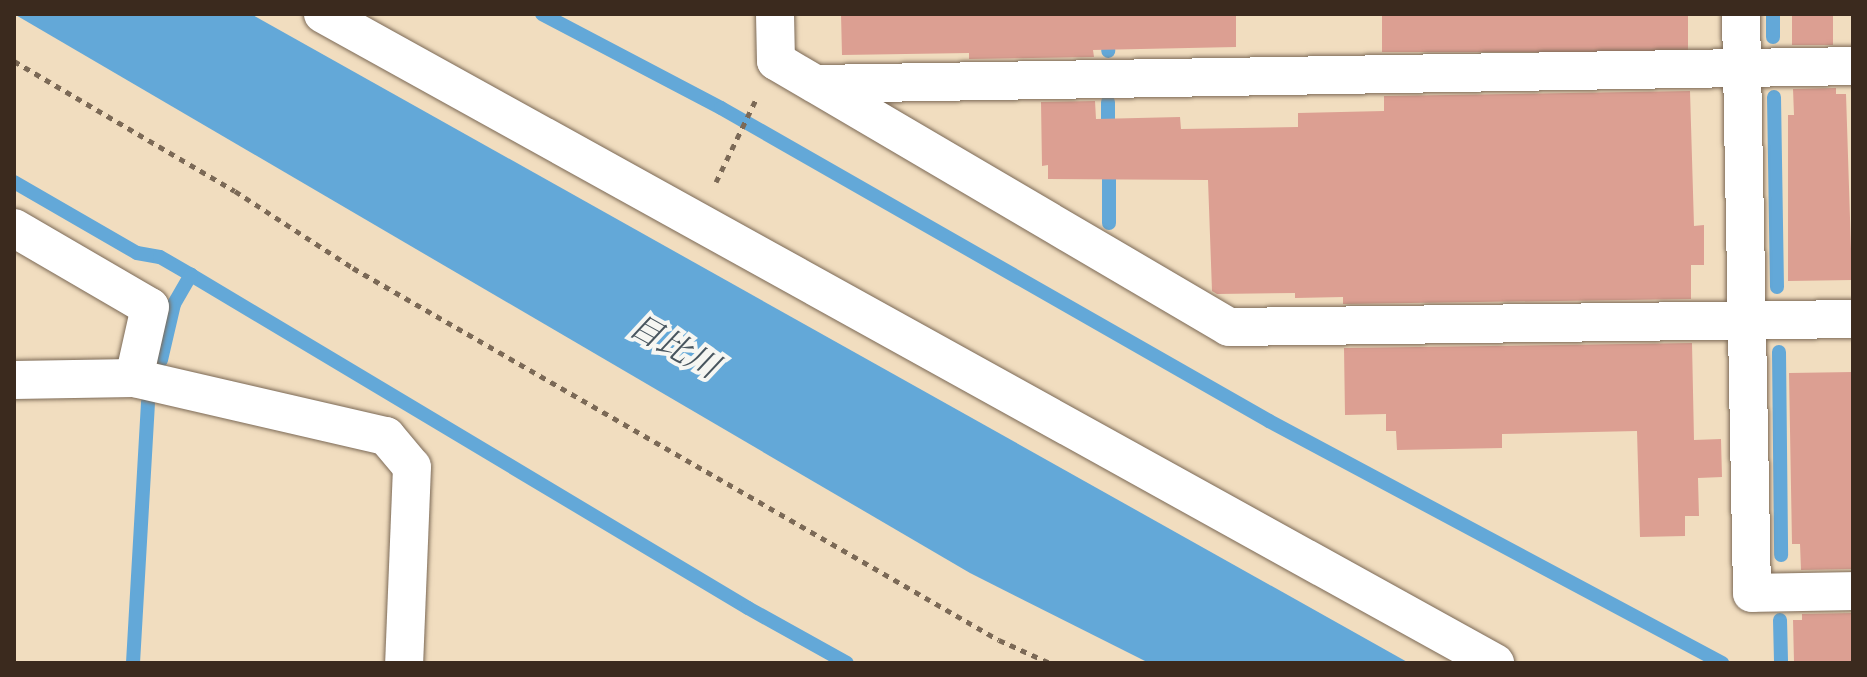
<!DOCTYPE html>
<html>
<head>
<meta charset="utf-8">
<style>
	body { margin:0 }
	#map { position:relative; width:1867px; height:677px; overflow:hidden; background:#f1ddbf; font-family:"IM FELL DW Pica","Noto Serif JP",serif }
	div>[style] { position:absolute }
	[style*='--x'] { left:calc(var(--x)*1px); top:calc(var(--y)*1px); width:calc(var(--w)*1px); rotate:calc(var(--a)*1deg) }
	.water>* { inset:0; background:#63a8d8 }
	.stream>* { height:14px; margin:-7px; padding:0 7px; transform-origin:7px; border-radius:7px; background:#63a8d8 }
	.building>* { inset:0; background:#dc9f92; transform-origin:0 0 }
	.path>* { height:5px; margin-top:-2.5px; transform-origin:0; background:repeating-linear-gradient(90deg,#7b6956 0 6px,transparent 0 12px) }
	.roads { filter:drop-shadow(0 0 2px #7b6956) drop-shadow(0 0 2px #7b6956) }
	.street>* { height:38px; margin:-19px; padding:0 19px; transform-origin:19px; border-radius:19px; background:#fff }
	span { translate:-50% -50%; white-space:nowrap; text-align:center; line-height:1.15; -webkit-text-stroke:8px #f6f6f2; paint-order:stroke }
	.water-label { font-size:32px; color:#49565f; font-style:italic }
	.frame { position:absolute; inset:0; border:16px solid #3b2a1e; pointer-events:none }
</style>
</head>
<body>
<div id="map">
	<div class="water">
		<div style="clip-path:polygon(14px 14px,251px 14px,1409px 663px,1149px 663px,970px 573px)"></div>
	</div>
	<div class="stream">
		<div style="--x:542;--y:14;--w:202;--a:27.7"></div>
		<div style="--x:721;--y:108;--w:631;--a:29.73"></div>
		<div style="--x:1269;--y:421;--w:514;--a:28.11"></div>
		<div style="--x:1107;--y:14;--w:37;--a:88"></div>
		<div style="--x:1773;--y:14;--w:23;--a:90"></div>
		<div style="--x:1774;--y:97;--w:190;--a:89.1"></div>
		<div style="--x:1108;--y:102;--w:35;--a:90"></div>
		<div style="--x:1109;--y:162;--w:61;--a:90"></div>
		<div style="--x:14;--y:182;--w:142;--a:30"></div>
		<div style="--x:137;--y:253;--w:23;--a:10"></div>
		<div style="--x:160;--y:257;--w:36;--a:30"></div>
		<div style="--x:191;--y:275;--w:649;--a:30.87"></div>
		<div style="--x:748;--y:608;--w:113;--a:29.1"></div>
		<div style="--x:1779;--y:352;--w:203;--a:89.4"></div>
		<div style="--x:161;--y:360;--w:57;--a:-76.9"></div>
		<div style="--x:174;--y:304;--w:34;--a:-60"></div>
		<div style="--x:1780;--y:620;--w:41;--a:88.6"></div>
		<div style="--x:133;--y:663;--w:262;--a:-86.7"></div>
	</div>
	<div class="building">
		<div style="clip-path:polygon(841px 14px,1236px 14px,1236px 47px,1093px 50px,1094px 57px,969px 59px,969px 53px,842px 55px)"></div>
		<div style="left:1382px;top:14px;width:306px;height:38px"></div>
		<div style="left:1792px;top:14px;width:41px;height:31px"></div>
		<div style="clip-path:polygon(1836px 88px,1836px 94px,1846px 94px,1852px 280px,1788px 281px,1788px 115px,1794px 115px,1793px 89px)"></div>
		<div style="clip-path:polygon(1690px 91px,1694px 226px,1704px 225px,1704px 265px,1691px 265px,1691px 299px,1343px 304px,1343px 297px,1295px 298px,1295px 293px,1217px 294px,1212px 291px,1208px 180px,1048px 179px,1048px 165px,1042px 166px,1041px 102px,1095px 101px,1096px 119px,1180px 117px,1181px 129px,1298px 127px,1298px 113px,1384px 111px,1384px 96px)"></div>
		<div style="clip-path:polygon(1692px 343px,1694px 440px,1721px 439px,1722px 477px,1698px 478px,1699px 516px,1685px 516px,1685px 536px,1640px 537px,1637px 431px,1502px 434px,1502px 448px,1397px 450px,1396px 431px,1386px 431px,1386px 414px,1345px 415px,1344px 348px)"></div>
		<div style="clip-path:polygon(1853px 372px,1852px 569px,1801px 570px,1800px 544px,1792px 544px,1789px 373px)"></div>
		<div style="clip-path:polygon(1853px 613px,1853px 661px,1794px 662px,1793px 620px,1802px 620px,1802px 614px)"></div>
	</div>
	<div class="path">
		<div style="--x:14;--y:61;--w:256;--a:30.5"></div>
		<div style="--x:235;--y:191;--w:141;--a:33.1"></div>
		<div style="--x:353;--y:268;--w:745;--a:29.94"></div>
		<div style="--x:999;--y:640;--w:56;--a:24.3"></div>
		<div style="--x:716;--y:182;--w:94;--a:-64.2"></div>
	</div>
	<div class="roads">
		<div class="street">
			<div style="--x:323;--y:14;--w:1340;--a:28.98"></div>
			<div style="--x:775;--y:14;--w:47;--a:88.8"></div>
			<div style="--x:776;--y:61;--w:525;--a:30.42"></div>
			<div style="--x:1229;--y:327;--w:624;--a:-0.73"></div>
			<div style="--x:1741;--y:14;--w:579;--a:88.91"></div>
			<div style="--x:1752;--y:593;--w:101;--a:-1.1"></div>
			<div style="--x:816;--y:84;--w:1037;--a:-0.99"></div>
			<div style="--x:14;--y:228;--w:157;--a:30.2"></div>
			<div style="--x:150;--y:307;--w:73;--a:102.7"></div>
			<div style="--x:14;--y:380;--w:120;--a:-1"></div>
			<div style="--x:134;--y:378;--w:259;--a:13"></div>
			<div style="--x:386;--y:436;--w:40;--a:50"></div>
			<div style="--x:412;--y:467;--w:196;--a:92.3"></div>
		</div>
	</div>
	<div class="water-label">
		<span style="left:673px;top:348px;rotate:29deg">目比川</span>
	</div>
	<div class="frame"></div>
</div>
</body>
</html>
